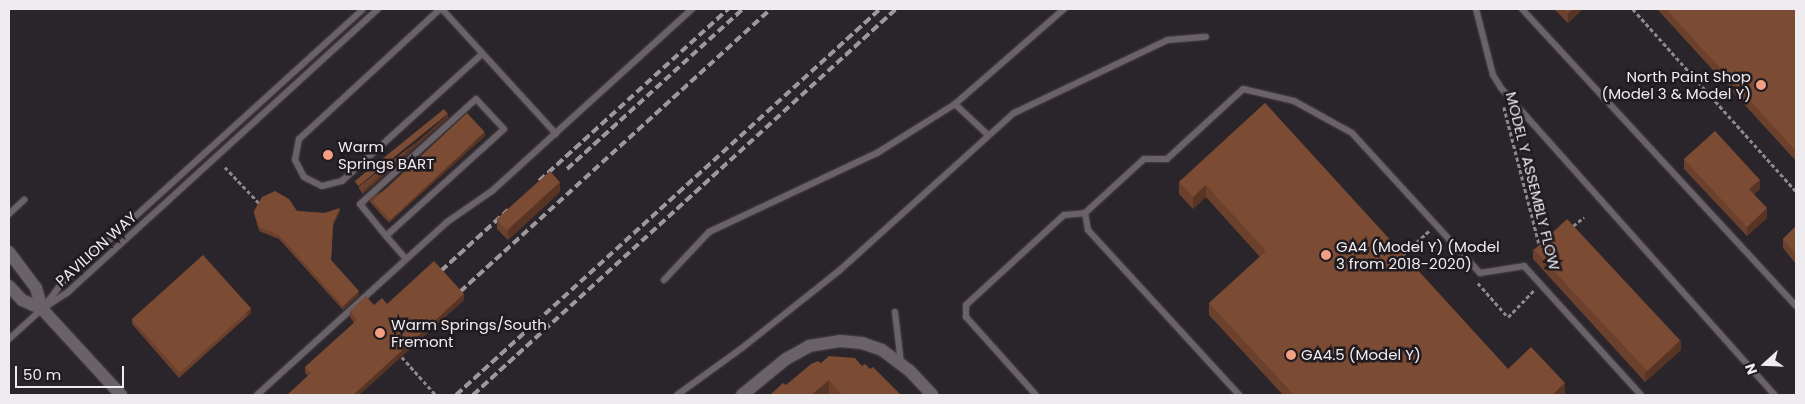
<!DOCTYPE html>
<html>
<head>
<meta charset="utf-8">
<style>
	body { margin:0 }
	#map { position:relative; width:1805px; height:404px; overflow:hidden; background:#2a252a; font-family:Poppins,sans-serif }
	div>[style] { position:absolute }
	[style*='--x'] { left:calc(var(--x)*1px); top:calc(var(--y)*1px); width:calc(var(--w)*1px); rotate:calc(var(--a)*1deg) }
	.path>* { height:2.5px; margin-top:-1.25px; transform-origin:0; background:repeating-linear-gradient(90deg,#8c888c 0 4px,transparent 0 6.5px) }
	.roads { filter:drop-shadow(0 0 1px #484347) drop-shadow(0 0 1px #484347) }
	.lane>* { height:6px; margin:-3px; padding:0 3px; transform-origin:3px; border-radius:3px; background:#696268 }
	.street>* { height:12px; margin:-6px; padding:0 6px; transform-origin:6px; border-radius:6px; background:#696268 }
	.rail>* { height:4px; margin-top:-2px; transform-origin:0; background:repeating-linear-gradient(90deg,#9c989c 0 8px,transparent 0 12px) }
	.wall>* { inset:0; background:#6b402c }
	.shaded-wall>* { inset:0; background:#573424; transform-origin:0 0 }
	.building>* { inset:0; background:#7c4b33; transform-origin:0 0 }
	.dots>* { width:14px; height:14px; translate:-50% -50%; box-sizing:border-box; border:2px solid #201b20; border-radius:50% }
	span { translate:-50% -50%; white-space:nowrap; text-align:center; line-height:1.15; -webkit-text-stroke:5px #201b20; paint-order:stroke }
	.poi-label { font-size:15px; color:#efecef }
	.right { translate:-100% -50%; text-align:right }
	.left { translate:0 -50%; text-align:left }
	.street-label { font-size:15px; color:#efecef }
	.frame { position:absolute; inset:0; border:10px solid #efecef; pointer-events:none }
	.north { position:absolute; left:1740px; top:339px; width:50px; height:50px; -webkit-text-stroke:4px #201b20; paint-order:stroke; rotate:250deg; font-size:14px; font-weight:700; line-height:20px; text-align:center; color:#efecef }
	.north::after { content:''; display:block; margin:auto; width:18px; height:22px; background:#efecef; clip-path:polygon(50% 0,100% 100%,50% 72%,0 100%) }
	.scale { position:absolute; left:15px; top:366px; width:109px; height:22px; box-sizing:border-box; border:2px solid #efecef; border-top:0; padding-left:6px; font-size:15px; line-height:18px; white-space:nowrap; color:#efecef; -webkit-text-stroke:4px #201b20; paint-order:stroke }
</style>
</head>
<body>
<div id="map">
	<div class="path">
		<div style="--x:1633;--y:9;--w:244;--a:48.2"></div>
		<div style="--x:1504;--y:107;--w:145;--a:75.6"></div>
		<div style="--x:225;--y:167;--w:51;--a:46.6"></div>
		<div style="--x:1573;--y:226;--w:14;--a:-39"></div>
		<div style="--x:1402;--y:256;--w:37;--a:-43"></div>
		<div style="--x:1478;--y:283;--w:45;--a:48.6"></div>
		<div style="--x:1508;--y:317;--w:37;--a:-46"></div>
		<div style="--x:402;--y:357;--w:51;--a:48.2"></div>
	</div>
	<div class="roads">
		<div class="lane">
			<div style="--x:440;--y:9;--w:192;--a:137.3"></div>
			<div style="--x:299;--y:139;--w:21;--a:101"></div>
			<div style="--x:295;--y:160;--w:19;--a:62"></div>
			<div style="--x:304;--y:177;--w:20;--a:27"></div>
			<div style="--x:322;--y:186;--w:21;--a:-14"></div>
			<div style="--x:342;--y:181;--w:189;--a:-42.2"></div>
			<div style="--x:442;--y:9;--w:169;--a:47.6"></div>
			<div style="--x:1476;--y:9;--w:68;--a:75.6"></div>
			<div style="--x:1493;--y:75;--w:15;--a:58"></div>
			<div style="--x:1501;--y:88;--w:411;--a:48.3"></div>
			<div style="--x:1522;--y:9;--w:404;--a:47.3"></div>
			<div style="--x:955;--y:104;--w:44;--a:43.2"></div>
			<div style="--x:1085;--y:213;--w:17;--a:80"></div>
			<div style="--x:1088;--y:230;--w:224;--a:47.5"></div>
			<div style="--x:9;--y:214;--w:21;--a:-43"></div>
			<div style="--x:386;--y:236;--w:159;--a:-42.2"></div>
			<div style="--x:504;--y:129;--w:41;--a:-133"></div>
			<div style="--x:476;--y:99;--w:156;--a:137.8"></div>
			<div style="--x:360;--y:204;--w:41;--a:50.9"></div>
			<div style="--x:386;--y:236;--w:30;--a:49"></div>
			<div style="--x:664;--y:280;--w:66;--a:-46.8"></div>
			<div style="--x:709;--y:232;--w:186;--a:-25.2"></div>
			<div style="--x:877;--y:153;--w:92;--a:-32.1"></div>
			<div style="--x:955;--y:104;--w:145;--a:-41.1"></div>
			<div style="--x:46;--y:304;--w:25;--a:-53"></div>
			<div style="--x:61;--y:284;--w:408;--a:-42.3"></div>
			<div style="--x:895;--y:312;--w:51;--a:83.3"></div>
			<div style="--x:9;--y:339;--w:45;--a:-42.3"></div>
			<div style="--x:42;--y:309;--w:31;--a:-33"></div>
			<div style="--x:68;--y:292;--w:420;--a:-42.4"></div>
			<div style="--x:257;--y:395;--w:257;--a:-42.3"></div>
			<div style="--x:447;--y:222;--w:55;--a:-34.6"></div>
			<div style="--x:492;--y:191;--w:270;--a:-42.3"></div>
			<div style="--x:677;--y:395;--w:80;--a:-35.9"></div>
			<div style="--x:742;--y:348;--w:125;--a:-38.5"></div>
			<div style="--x:840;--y:270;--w:234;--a:-42.1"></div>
			<div style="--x:1014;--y:113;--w:170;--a:-25.4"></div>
			<div style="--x:1168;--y:40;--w:38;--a:-5"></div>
			<div style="--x:1036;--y:395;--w:105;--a:-131.9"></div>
			<div style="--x:966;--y:317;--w:12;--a:-90"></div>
			<div style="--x:966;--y:305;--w:133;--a:-42.6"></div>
			<div style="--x:1064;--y:215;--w:21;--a:-5"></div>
			<div style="--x:1085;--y:213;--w:80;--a:-42.5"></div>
			<div style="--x:1144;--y:159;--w:23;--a:0"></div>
			<div style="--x:1167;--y:159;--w:103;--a:-42.6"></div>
			<div style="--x:1243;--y:89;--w:52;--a:13.2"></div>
			<div style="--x:1294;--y:101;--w:66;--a:28.9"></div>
			<div style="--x:1352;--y:133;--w:190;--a:47.6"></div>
			<div style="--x:1480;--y:273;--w:45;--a:-9"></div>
			<div style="--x:1524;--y:266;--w:174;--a:47.8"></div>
		</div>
		<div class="street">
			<div style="--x:9;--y:252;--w:45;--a:53.1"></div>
			<div style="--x:36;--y:288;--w:22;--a:74"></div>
			<div style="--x:9;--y:286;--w:19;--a:47"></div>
			<div style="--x:22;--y:300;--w:22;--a:24"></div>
			<div style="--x:42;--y:309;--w:117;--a:47.4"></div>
			<div style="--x:742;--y:395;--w:57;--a:-39.3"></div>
			<div style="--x:786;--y:359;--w:26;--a:-29"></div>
			<div style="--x:809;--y:346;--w:31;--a:-9"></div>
			<div style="--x:840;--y:341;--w:22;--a:5"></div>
			<div style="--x:862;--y:343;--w:21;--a:19"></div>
			<div style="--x:882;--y:350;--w:34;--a:37"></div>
			<div style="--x:909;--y:370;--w:34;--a:47"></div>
		</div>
	</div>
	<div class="rail">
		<div style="--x:567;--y:169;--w:238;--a:-42.3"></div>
		<div style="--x:539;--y:181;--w:256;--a:-42.3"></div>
		<div style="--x:432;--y:279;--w:103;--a:-42.2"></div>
		<div style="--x:451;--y:300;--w:433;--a:-42.3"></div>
		<div style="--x:456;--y:395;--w:573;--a:-42.31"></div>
		<div style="--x:473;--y:395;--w:573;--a:-42.38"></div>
	</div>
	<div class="wall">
		<div style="clip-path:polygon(1554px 9px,1583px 9px,1568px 23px)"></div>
		<div style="clip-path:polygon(1657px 9px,1796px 9px,1796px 161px)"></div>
		<div style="clip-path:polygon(1265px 103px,1508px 369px,1565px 395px,1283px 395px,1209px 315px,1209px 303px,1260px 257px,1206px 197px,1193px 209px,1179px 194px,1179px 182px)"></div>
		<div style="clip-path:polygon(448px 118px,363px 194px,359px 189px,359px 186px)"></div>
		<div style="clip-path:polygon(485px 136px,389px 223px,370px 202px,370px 198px)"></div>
		<div style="clip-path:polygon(1684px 159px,1760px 189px,1754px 194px,1767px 218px,1747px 236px,1684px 169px)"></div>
		<div style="clip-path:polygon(560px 192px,508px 240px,497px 229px,497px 219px)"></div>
		<div style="clip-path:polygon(254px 211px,297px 211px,324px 213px,340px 211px,333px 226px,331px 260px,359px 295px,343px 310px,279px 239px,259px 231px,254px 214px)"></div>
		<div style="clip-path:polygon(1796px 226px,1796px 264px,1783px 248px,1783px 239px)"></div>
		<div style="clip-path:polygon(1533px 249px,1681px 350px,1645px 382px,1533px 259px)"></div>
		<div style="clip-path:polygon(464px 300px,359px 395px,287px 395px,308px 376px,305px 373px,305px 367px,354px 323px,350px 317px,350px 311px,374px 305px)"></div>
		<div style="clip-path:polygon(251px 313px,179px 378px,132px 324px,132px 320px)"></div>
		<div style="clip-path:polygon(821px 363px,862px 366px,870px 369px,901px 395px,770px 395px)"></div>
	</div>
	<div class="shaded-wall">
		<div style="clip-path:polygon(1573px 9px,1583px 9px,1568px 23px,1568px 13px)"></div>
		<div style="clip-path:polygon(448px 114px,448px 118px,363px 194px,363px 191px)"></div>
		<div style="clip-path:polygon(485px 132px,485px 136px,389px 223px,389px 220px)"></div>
		<div style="clip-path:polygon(1760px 180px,1760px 189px,1749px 199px,1749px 189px)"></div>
		<div style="clip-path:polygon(560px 182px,560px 192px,508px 240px,508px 230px)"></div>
		<div style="clip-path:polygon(1206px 185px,1206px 197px,1193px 209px,1193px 197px)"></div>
		<div style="clip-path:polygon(340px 208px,340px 211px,333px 226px,333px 223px)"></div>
		<div style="clip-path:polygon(1767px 208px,1767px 218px,1747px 236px,1747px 227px)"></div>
		<div style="clip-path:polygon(359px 291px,359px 295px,343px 310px,343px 306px)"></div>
		<div style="clip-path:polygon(464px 294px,464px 300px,359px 395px,353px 395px)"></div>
		<div style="left:251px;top:309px;width:4px;height:97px;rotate:90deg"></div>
		<div style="clip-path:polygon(1681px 340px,1681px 350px,1645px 382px,1645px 372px)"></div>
		<div style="clip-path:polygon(829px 380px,829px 395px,811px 395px)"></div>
		<div style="clip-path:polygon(1565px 383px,1565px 395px,1552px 395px)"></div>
	</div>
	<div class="building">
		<div style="clip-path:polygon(1563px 9px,1573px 9px,1568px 13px)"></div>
		<div style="clip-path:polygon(1666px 9px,1796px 9px,1796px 151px)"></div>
		<div style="clip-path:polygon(1265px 103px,1508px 369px,1531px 347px,1565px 383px,1552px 395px,1294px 395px,1209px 303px,1266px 251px,1206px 185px,1193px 197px,1179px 182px)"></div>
		<div style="left:444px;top:109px;width:6px;height:115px;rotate:51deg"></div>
		<div style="left:467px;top:113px;width:26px;height:129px;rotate:47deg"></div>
		<div style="clip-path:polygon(1715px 131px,1760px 180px,1749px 189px,1767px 208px,1747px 227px,1684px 159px)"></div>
		<div style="left:550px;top:171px;width:15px;height:72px;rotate:48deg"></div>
		<div style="clip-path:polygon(275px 191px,289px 199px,297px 211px,324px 213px,340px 208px,333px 223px,331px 260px,359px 291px,343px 306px,279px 235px,259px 227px,254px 211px,262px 197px)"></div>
		<div style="left:1567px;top:219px;width:166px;height:45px;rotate:47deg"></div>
		<div style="clip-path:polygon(1796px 226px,1796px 254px,1783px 239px)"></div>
		<div style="left:203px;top:255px;width:72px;height:96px;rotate:48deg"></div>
		<div style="clip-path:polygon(434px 261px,464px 294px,353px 395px,287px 395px,311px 373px,305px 367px,357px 320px,350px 311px,366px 296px,374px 305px,382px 298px,387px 304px)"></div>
		<div style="clip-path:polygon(829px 356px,855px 358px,862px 366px,865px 364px,870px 369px,873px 367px,901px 395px,842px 395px,829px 380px,811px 395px,770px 395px,783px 383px,786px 385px,811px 364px,818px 361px,821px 363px)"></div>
	</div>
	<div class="dots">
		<div style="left:1761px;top:85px;background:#f39f83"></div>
		<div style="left:328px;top:155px;background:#f39f83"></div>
		<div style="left:1326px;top:255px;background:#f39f83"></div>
		<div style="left:380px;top:333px;background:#f39f83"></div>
		<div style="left:1291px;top:355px;background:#f39f83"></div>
	</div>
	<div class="poi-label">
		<span class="right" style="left:1751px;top:85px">North Paint Shop<br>(Model 3 &amp; Model Y)</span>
		<span class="left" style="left:338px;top:155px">Warm<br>Springs BART</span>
		<span class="left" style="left:1336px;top:255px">GA4 (Model Y) (Model<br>3 from 2018-2020)</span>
		<span class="left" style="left:391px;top:333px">Warm Springs/South<br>Fremont</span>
		<span class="left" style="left:1301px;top:355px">GA4.5 (Model Y)</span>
	</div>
	<div class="street-label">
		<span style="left:1533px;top:181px;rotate:76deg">MODEL Y ASSEMBLY FLOW</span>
		<span style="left:96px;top:249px;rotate:-42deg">PAVILION WAY</span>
	</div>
	<div class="frame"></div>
	<div class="north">N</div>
	<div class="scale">50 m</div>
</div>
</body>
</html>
